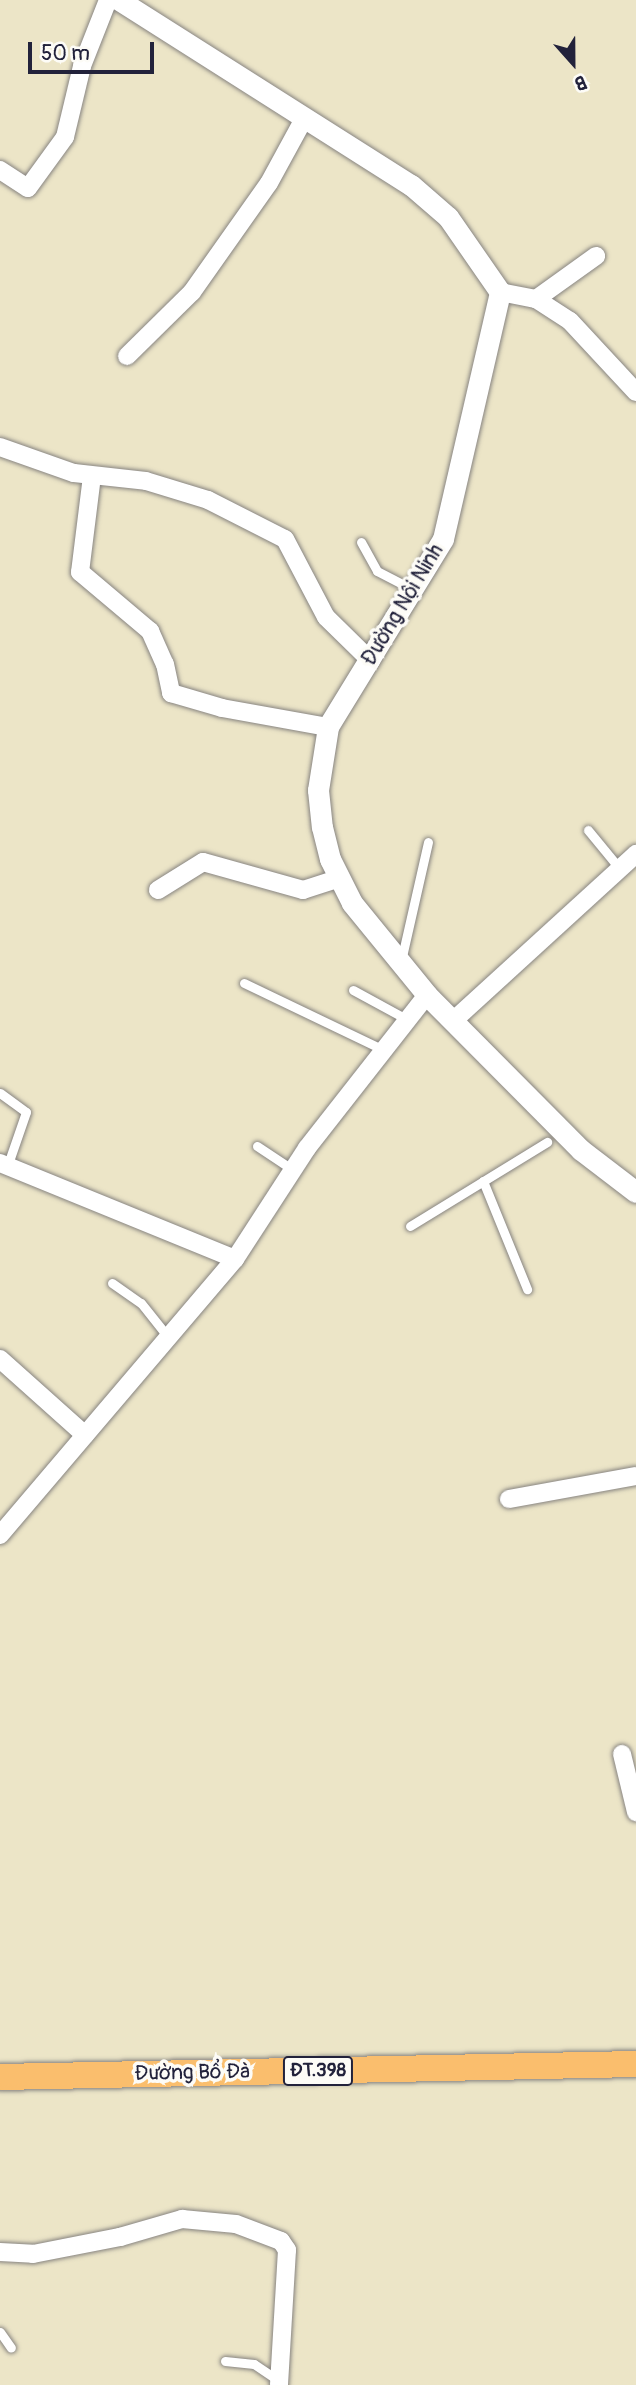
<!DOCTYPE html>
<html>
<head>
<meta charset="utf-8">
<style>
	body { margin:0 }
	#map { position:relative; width:636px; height:2385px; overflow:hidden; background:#ece5c7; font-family:Pangolin,sans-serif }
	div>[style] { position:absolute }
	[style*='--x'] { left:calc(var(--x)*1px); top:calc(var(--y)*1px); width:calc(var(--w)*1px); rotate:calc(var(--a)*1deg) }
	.roads { filter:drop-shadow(0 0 2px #878481) drop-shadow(0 0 2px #878481) }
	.service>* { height:9px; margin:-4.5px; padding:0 4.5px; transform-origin:4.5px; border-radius:4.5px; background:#fff }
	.minor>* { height:18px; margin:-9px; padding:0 9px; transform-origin:9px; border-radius:9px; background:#fff }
	.tertiary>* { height:21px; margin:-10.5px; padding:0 10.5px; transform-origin:10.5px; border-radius:10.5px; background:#fff }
	.primary>* { height:26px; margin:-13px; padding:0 13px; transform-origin:13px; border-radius:13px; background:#fabe6d }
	span { translate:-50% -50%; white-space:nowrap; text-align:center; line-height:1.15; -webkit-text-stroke:7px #fdfcf7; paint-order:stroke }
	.shield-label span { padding:2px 5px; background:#fdfcf7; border:2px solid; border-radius:5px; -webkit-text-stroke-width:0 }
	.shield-label { font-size:19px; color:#22223b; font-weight:700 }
	.street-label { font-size:21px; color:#22223b }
	.north { position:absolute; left:538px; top:28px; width:70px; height:70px; -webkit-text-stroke:5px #fdfcf7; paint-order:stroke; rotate:159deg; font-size:19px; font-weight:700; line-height:28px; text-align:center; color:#22223b }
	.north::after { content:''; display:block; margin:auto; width:24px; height:32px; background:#22223b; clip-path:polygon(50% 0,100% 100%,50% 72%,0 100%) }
	.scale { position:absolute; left:28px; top:42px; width:126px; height:32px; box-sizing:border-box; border:4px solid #22223b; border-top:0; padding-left:9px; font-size:21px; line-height:24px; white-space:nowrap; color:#22223b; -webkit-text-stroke:5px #fdfcf7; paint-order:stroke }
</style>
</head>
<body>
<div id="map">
	<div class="roads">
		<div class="service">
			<div style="--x:361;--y:542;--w:33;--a:61"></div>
			<div style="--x:377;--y:571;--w:42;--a:27.2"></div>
			<div style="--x:588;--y:830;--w:50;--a:50.6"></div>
			<div style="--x:401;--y:961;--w:122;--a:-77.2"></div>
			<div style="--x:244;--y:983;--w:155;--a:25.6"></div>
			<div style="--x:353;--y:990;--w:63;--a:28.6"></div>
			<div style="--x:0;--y:1093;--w:32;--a:36"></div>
			<div style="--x:26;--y:1112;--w:55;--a:109.1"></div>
			<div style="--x:257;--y:1146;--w:43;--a:33.7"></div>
			<div style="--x:483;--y:1181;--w:117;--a:67.8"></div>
			<div style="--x:410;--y:1226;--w:161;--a:-31.5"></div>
			<div style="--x:112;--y:1283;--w:35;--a:35"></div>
			<div style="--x:141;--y:1303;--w:43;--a:51.5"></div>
			<div style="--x:0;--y:2332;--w:19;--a:55"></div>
			<div style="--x:225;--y:2361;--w:29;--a:6"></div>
			<div style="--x:254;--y:2364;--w:29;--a:34"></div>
		</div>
		<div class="minor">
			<div style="--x:0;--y:170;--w:33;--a:33"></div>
			<div style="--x:28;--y:188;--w:63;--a:-54"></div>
			<div style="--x:65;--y:137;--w:73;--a:-76.5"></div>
			<div style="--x:82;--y:66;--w:71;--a:-68.5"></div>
			<div style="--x:500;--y:292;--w:37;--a:11"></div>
			<div style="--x:536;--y:299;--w:40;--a:32.9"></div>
			<div style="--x:570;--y:321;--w:97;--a:47.1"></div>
			<div style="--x:536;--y:299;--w:74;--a:-35.6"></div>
			<div style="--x:127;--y:356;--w:91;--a:-44.6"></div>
			<div style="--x:192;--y:292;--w:133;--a:-54.8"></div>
			<div style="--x:269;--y:183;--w:75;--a:-61.4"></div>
			<div style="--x:0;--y:447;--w:78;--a:19.4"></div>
			<div style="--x:74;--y:473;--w:72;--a:6.3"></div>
			<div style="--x:146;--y:481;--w:65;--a:17"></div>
			<div style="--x:208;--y:500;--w:86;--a:26.9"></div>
			<div style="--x:285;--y:539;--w:88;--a:62.3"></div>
			<div style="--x:326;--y:617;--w:63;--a:44.4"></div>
			<div style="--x:92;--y:476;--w:97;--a:97.1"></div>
			<div style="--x:80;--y:572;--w:92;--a:40.1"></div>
			<div style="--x:150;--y:631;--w:36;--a:66"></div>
			<div style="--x:165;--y:664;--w:30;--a:78"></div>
			<div style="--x:171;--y:693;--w:53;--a:16.4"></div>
			<div style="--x:222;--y:708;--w:108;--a:10.2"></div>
			<div style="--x:158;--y:890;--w:53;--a:-31.9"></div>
			<div style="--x:203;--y:862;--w:104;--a:15.6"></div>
			<div style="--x:303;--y:890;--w:39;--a:-18"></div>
			<div style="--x:453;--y:1021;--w:248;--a:-42.4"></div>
			<div style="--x:0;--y:1163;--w:254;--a:22.2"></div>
			<div style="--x:0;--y:1359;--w:114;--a:41.8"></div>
			<div style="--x:509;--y:1499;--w:129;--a:-10.3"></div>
			<div style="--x:0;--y:1535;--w:362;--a:-49.6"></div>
			<div style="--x:235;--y:1259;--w:132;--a:-57"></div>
			<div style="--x:307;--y:1148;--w:194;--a:-51.9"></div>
			<div style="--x:622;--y:1754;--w:60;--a:76.4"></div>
			<div style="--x:0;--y:2252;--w:33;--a:3"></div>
			<div style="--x:33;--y:2254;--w:89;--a:-11.1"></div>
			<div style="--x:120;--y:2237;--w:65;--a:-16.2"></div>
			<div style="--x:182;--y:2219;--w:54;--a:5.3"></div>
			<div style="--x:236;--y:2224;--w:48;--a:20.7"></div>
			<div style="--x:281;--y:2241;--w:11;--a:56"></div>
			<div style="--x:287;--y:2250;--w:135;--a:93.4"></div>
		</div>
		<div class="tertiary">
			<div style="--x:119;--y:0;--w:346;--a:32.4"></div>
			<div style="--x:411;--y:185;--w:49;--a:40.9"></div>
			<div style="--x:448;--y:217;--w:91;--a:55.3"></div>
			<div style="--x:500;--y:292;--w:253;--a:103"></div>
			<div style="--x:443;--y:539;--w:220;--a:121.5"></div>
			<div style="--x:328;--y:727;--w:64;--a:99"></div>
			<div style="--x:318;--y:790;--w:37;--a:84"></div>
			<div style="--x:322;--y:827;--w:33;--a:76"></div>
			<div style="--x:330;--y:859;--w:49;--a:63.4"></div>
			<div style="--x:352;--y:903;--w:119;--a:50.8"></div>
			<div style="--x:427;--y:995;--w:218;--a:45.2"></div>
			<div style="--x:581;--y:1150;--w:69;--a:37.4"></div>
		</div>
		<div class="primary">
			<div style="--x:0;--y:2077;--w:636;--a:-1.17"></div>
		</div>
	</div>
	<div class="shield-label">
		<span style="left:318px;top:2071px">ĐT.398</span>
	</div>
	<div class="street-label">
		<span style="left:403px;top:605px;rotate:-59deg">Đường Nội Ninh</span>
		<span style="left:192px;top:2073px;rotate:-1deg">Đường Bổ Đà</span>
	</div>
	<div class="north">B</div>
	<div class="scale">50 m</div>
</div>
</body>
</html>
